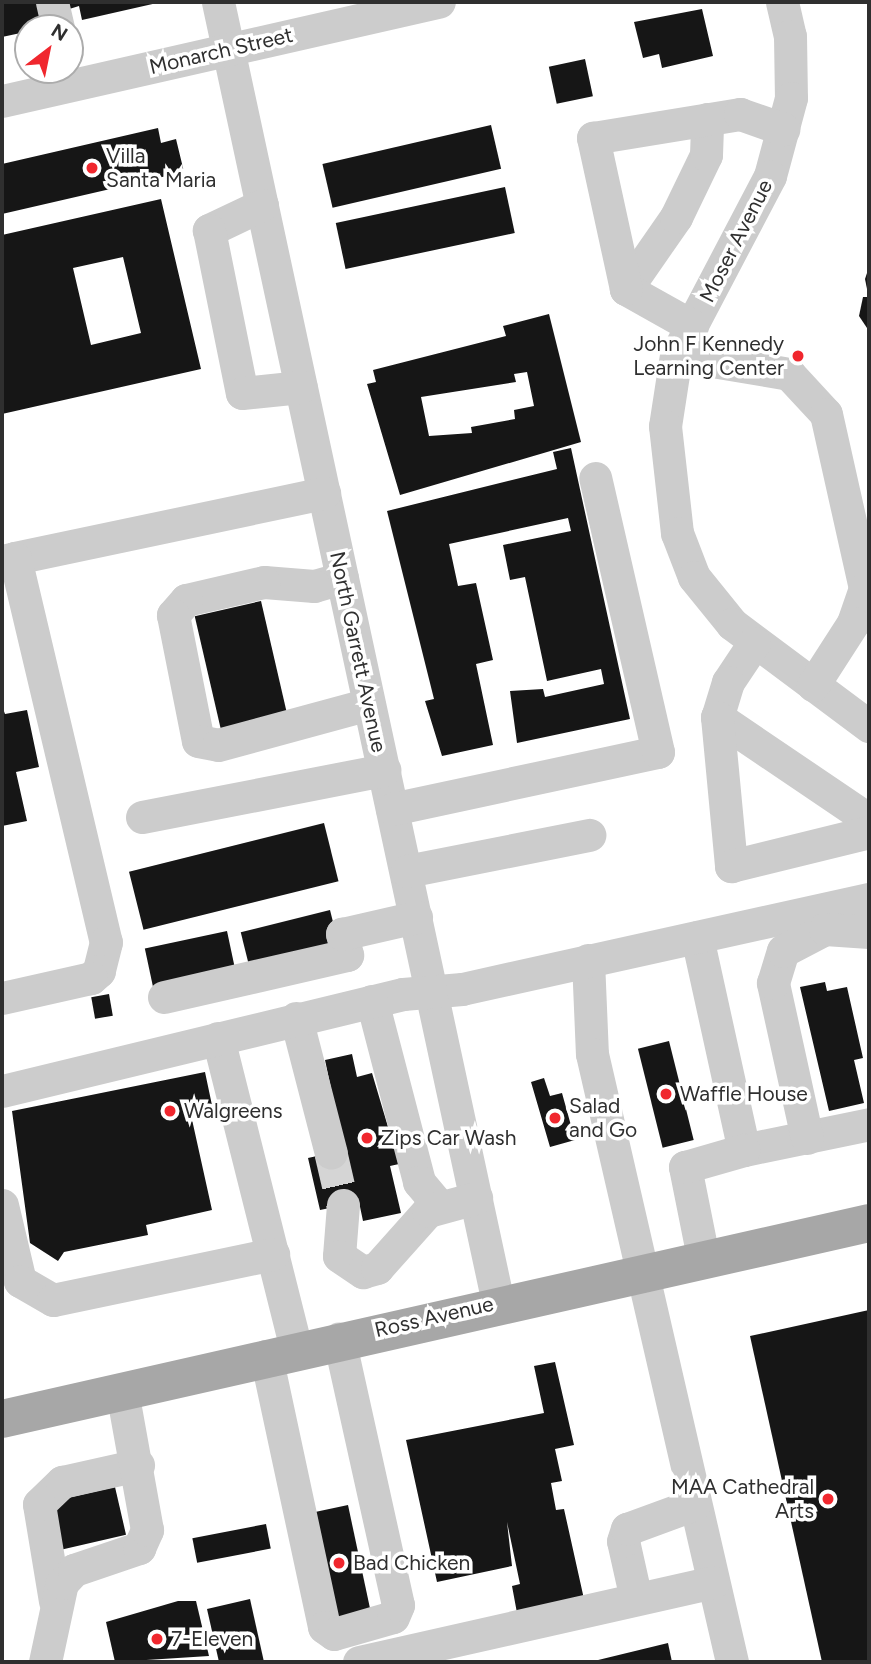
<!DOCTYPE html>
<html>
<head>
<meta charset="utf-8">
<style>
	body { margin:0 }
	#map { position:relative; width:871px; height:1664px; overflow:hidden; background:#fff; font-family:Figtree,sans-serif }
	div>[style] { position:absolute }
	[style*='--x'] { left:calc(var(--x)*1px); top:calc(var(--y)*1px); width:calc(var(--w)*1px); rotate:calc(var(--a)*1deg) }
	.building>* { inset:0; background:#161616; transform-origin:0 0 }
	.minor-tunnel>* { height:33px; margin-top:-16.5px; transform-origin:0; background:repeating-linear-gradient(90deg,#d5d5d5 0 33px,transparent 0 50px) }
	.minor>* { height:33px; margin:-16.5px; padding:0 16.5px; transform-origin:16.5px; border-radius:16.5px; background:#ccc }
	.major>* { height:38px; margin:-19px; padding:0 19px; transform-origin:19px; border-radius:19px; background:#a7a7a7 }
	.dots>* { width:19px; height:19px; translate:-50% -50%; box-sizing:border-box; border:4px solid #fff; border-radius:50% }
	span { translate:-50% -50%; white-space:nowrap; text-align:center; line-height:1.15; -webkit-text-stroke:7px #fff; paint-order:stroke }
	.street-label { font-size:21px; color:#2f2f2f }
	.poi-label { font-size:21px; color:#2f2f2f }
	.left { translate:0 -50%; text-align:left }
	.right { translate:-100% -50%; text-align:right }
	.frame { position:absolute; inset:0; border:4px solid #2f2f2f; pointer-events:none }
	.north { position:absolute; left:14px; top:14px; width:70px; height:70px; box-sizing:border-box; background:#fff; border:2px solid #acacac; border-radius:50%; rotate:32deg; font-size:19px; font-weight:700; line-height:28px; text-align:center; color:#2f2f2f }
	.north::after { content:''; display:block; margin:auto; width:24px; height:32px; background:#f0272e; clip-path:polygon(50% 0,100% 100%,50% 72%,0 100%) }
</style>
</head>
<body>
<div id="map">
	<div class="building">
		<div style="clip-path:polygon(2px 2px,38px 2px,44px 28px,2px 37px)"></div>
		<div style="clip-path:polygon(64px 2px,156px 2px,157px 3px,82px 20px,79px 6px,66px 10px)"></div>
		<div style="clip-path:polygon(702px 9px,713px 56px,662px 68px,659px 54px,643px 58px,634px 22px)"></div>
		<div style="left:585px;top:59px;width:38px;height:37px;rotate:78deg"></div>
		<div style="left:491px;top:125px;width:45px;height:173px;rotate:77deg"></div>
		<div style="clip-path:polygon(158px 128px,161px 143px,176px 139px,184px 172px,2px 214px,2px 164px)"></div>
		<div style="left:505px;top:187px;width:47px;height:173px;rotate:78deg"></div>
		<div style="clip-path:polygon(evenodd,161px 199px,201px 369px,2px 414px,2px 235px,161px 199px,123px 257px,141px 333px,91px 345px,73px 268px,123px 257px)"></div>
		<div style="clip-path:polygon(869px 267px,869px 293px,868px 294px,865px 279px)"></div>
		<div style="clip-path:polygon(863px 297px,869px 297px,869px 331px,859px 316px)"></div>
		<div style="clip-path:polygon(evenodd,549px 314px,581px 442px,400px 495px,367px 384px,376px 382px,373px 370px,506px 336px,503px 326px,549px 314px,527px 372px,534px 406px,514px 410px,515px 419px,471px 427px,472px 433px,429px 436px,421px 397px,516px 382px,514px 374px,527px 372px)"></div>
		<div style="clip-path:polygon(571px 448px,630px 719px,517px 743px,510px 691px,543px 689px,545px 697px,604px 684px,601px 669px,547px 681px,525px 577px,510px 580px,503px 545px,571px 531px,568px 518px,449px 544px,458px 586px,476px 583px,493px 660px,476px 664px,493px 745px,442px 756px,425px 701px,434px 699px,387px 511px,557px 469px,553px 452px)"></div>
		<div style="left:261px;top:601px;width:117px;height:68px;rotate:77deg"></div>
		<div style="clip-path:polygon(2px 706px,5px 714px,27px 710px,39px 767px,16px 772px,27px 821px,2px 826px)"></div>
		<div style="left:324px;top:823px;width:60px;height:201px;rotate:76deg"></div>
		<div style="left:330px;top:910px;width:38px;height:92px;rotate:76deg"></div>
		<div style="left:227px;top:931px;width:50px;height:84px;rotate:78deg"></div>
		<div style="clip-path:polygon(825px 982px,827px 991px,847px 987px,863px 1058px,854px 1060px,864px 1103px,829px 1111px,800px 987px)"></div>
		<div style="left:109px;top:994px;width:22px;height:18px;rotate:80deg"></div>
		<div style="left:669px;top:1041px;width:102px;height:32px;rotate:76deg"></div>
		<div style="clip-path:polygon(352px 1054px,357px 1077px,372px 1073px,399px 1164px,390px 1166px,401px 1213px,363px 1221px,359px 1202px,320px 1210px,308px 1158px,344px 1150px,325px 1060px)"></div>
		<div style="clip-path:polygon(205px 1072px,213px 1110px,191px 1115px,212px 1210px,146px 1225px,148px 1235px,64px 1252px,58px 1261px,30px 1243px,12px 1111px)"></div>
		<div style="clip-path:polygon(544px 1078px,550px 1096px,562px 1093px,575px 1140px,550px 1147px,531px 1082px)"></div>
		<div style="clip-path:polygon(869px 1310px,869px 1662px,822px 1662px,750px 1336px)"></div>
		<div style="clip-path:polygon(555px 1362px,574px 1445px,555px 1449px,562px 1481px,551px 1483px,556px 1510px,564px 1509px,584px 1599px,517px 1613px,512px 1586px,520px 1584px,507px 1522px,512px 1566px,437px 1582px,406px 1440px,544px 1413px,534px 1366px)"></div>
		<div style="left:115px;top:1487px;width:49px;height:70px;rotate:77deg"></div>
		<div style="left:348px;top:1505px;width:109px;height:42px;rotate:78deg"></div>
		<div style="left:266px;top:1524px;width:25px;height:75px;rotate:79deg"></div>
		<div style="clip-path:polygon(250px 1599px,264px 1662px,219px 1662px,207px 1609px)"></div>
		<div style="clip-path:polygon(178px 1601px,196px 1601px,209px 1656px,115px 1662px,106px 1622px)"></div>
		<div style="clip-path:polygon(668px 1643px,672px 1662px,595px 1662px,594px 1661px)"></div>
	</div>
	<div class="minor-tunnel">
		<div style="--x:331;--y:1153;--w:53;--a:77"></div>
	</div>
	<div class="minor">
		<div style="--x:52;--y:2;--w:27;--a:77"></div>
		<div style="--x:218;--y:2;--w:1330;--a:77.85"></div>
		<div style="--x:782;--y:2;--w:35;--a:77"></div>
		<div style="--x:790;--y:36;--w:62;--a:89.1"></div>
		<div style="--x:791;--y:98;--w:81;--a:105.1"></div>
		<div style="--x:770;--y:176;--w:202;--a:117.7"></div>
		<div style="--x:676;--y:355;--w:72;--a:98.8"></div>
		<div style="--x:665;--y:426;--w:108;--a:83.6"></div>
		<div style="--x:677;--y:533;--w:47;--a:68.9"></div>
		<div style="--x:694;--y:577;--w:60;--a:51"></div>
		<div style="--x:732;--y:624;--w:171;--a:36.7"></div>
		<div style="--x:2;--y:101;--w:448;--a:-12.8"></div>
		<div style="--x:262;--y:205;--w:59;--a:154.7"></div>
		<div style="--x:209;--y:230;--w:166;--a:78.6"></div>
		<div style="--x:242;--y:393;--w:59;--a:-5.8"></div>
		<div style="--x:626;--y:289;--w:88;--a:-55.2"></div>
		<div style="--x:676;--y:217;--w:69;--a:-64.2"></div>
		<div style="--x:706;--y:155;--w:36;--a:-88"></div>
		<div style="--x:692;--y:326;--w:76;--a:-150.7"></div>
		<div style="--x:626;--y:289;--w:155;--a:-102.3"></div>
		<div style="--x:593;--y:138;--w:149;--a:-9.3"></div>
		<div style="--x:740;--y:114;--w:46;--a:19.2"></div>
		<div style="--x:676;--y:355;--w:115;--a:9.5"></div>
		<div style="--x:789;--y:374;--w:54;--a:47.2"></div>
		<div style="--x:826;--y:414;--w:178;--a:77.4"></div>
		<div style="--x:865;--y:588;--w:37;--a:109"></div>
		<div style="--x:853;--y:623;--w:74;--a:122.8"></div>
		<div style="--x:15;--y:558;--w:316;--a:-11.9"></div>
		<div style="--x:2;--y:561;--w:13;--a:-13"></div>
		<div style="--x:15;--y:558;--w:395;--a:76.7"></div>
		<div style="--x:106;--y:942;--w:30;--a:104"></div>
		<div style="--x:99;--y:971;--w:11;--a:139"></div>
		<div style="--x:91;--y:978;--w:91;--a:167.3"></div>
		<div style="--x:342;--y:578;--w:29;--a:164"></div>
		<div style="--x:314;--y:586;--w:50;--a:-175.4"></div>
		<div style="--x:264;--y:582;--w:80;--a:167"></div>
		<div style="--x:186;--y:600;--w:20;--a:131"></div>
		<div style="--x:173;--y:615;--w:128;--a:78.8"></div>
		<div style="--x:198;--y:741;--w:20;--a:11"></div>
		<div style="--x:218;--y:745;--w:156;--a:-15.2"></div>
		<div style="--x:754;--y:643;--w:47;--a:123.7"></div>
		<div style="--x:728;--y:682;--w:37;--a:107"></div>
		<div style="--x:717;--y:717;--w:184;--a:34.1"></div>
		<div style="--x:717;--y:717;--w:150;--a:84.6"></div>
		<div style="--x:731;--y:866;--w:142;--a:-13.8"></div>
		<div style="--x:392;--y:809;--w:272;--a:-12.1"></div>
		<div style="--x:658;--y:752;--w:281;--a:-102.9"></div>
		<div style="--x:142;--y:817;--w:247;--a:-11"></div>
		<div style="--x:407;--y:871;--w:186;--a:-11.2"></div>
		<div style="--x:697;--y:937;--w:218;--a:77.6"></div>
		<div style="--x:744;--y:1150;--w:128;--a:-11.7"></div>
		<div style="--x:588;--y:960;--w:94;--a:87.6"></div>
		<div style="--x:592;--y:1054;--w:624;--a:77.03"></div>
		<div style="--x:164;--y:997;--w:188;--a:-12.9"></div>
		<div style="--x:347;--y:955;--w:22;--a:-103"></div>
		<div style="--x:342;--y:934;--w:76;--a:-12.9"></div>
		<div style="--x:372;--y:1001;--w:187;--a:75.4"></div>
		<div style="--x:419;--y:1182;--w:30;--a:50"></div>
		<div style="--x:296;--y:1018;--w:139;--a:75.5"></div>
		<div style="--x:218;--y:1038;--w:320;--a:75.9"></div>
		<div style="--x:2;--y:1091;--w:413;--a:-13.6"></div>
		<div style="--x:403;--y:994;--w:59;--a:-4.8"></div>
		<div style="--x:462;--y:989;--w:417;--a:-12.5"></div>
		<div style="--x:807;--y:1138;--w:159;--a:-102.4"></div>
		<div style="--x:773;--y:983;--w:34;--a:-73"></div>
		<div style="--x:783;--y:951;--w:47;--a:-27.6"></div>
		<div style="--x:825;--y:929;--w:44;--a:3.9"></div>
		<div style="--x:2;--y:1205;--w:78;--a:76.7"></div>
		<div style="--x:20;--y:1281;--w:38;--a:30"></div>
		<div style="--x:53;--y:1300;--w:225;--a:-11.8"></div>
		<div style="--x:343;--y:1205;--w:51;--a:94.5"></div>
		<div style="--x:339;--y:1256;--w:29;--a:34"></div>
		<div style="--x:363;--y:1272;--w:15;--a:-16"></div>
		<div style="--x:377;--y:1268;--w:76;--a:-48.2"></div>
		<div style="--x:428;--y:1211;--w:50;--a:-15.2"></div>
		<div style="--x:703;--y:1257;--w:92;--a:-101.3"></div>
		<div style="--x:685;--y:1167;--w:61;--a:-16.1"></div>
		<div style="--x:266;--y:1356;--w:277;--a:77.9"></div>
		<div style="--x:324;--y:1627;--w:12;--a:35"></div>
		<div style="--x:334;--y:1634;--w:61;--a:-16.1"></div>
		<div style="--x:393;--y:1617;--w:13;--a:-67"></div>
		<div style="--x:398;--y:1605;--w:273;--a:-102.5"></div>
		<div style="--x:636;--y:1599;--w:59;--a:-102.6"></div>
		<div style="--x:623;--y:1541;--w:13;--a:-72"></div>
		<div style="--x:627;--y:1529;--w:72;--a:-20.2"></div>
		<div style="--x:55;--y:1601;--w:98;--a:-99.4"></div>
		<div style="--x:39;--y:1504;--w:32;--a:-44"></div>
		<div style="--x:62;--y:1482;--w:78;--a:-12.6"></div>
		<div style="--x:45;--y:1662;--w:81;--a:-77.9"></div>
		<div style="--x:62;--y:1583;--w:18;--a:-47"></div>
		<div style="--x:74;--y:1570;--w:69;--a:-18.7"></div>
		<div style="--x:139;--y:1548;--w:20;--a:-66"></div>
		<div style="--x:147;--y:1530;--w:141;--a:-100.2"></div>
		<div style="--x:359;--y:1662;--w:363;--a:-12.7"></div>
	</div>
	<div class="major">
		<div style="--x:2;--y:1419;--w:889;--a:-12.74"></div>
	</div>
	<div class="dots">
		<div style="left:92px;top:168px;background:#f0272e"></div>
		<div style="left:798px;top:356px;background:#f0272e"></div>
		<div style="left:666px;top:1094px;background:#f0272e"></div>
		<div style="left:170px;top:1111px;background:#f0272e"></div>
		<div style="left:555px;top:1118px;background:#f0272e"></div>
		<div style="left:367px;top:1138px;background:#f0272e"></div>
		<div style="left:828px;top:1499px;background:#f0272e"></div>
		<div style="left:339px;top:1563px;background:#f0272e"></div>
		<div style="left:157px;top:1639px;background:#f0272e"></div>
	</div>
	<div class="street-label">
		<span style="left:221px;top:51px;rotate:-13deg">Monarch Street</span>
		<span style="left:736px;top:241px;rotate:-63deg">Moser Avenue</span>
		<span style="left:358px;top:652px;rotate:78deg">North Garrett Avenue</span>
		<span style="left:434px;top:1317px;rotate:-13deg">Ross Avenue</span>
	</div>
	<div class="poi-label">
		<span class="left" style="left:106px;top:168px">Villa<br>Santa Maria</span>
		<span class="right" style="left:784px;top:356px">John F Kennedy<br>Learning Center</span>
		<span class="left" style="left:680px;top:1094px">Waffle House</span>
		<span class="left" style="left:569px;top:1118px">Salad<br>and Go</span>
		<span class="left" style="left:184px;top:1111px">Walgreens</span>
		<span class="left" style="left:381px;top:1138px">Zips Car Wash</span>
		<span class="right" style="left:814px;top:1499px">MAA Cathedral<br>Arts</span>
		<span class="left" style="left:353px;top:1563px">Bad Chicken</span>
		<span class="left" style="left:171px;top:1639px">7-Eleven</span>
	</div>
	<div class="frame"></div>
	<div class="north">N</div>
</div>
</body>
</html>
